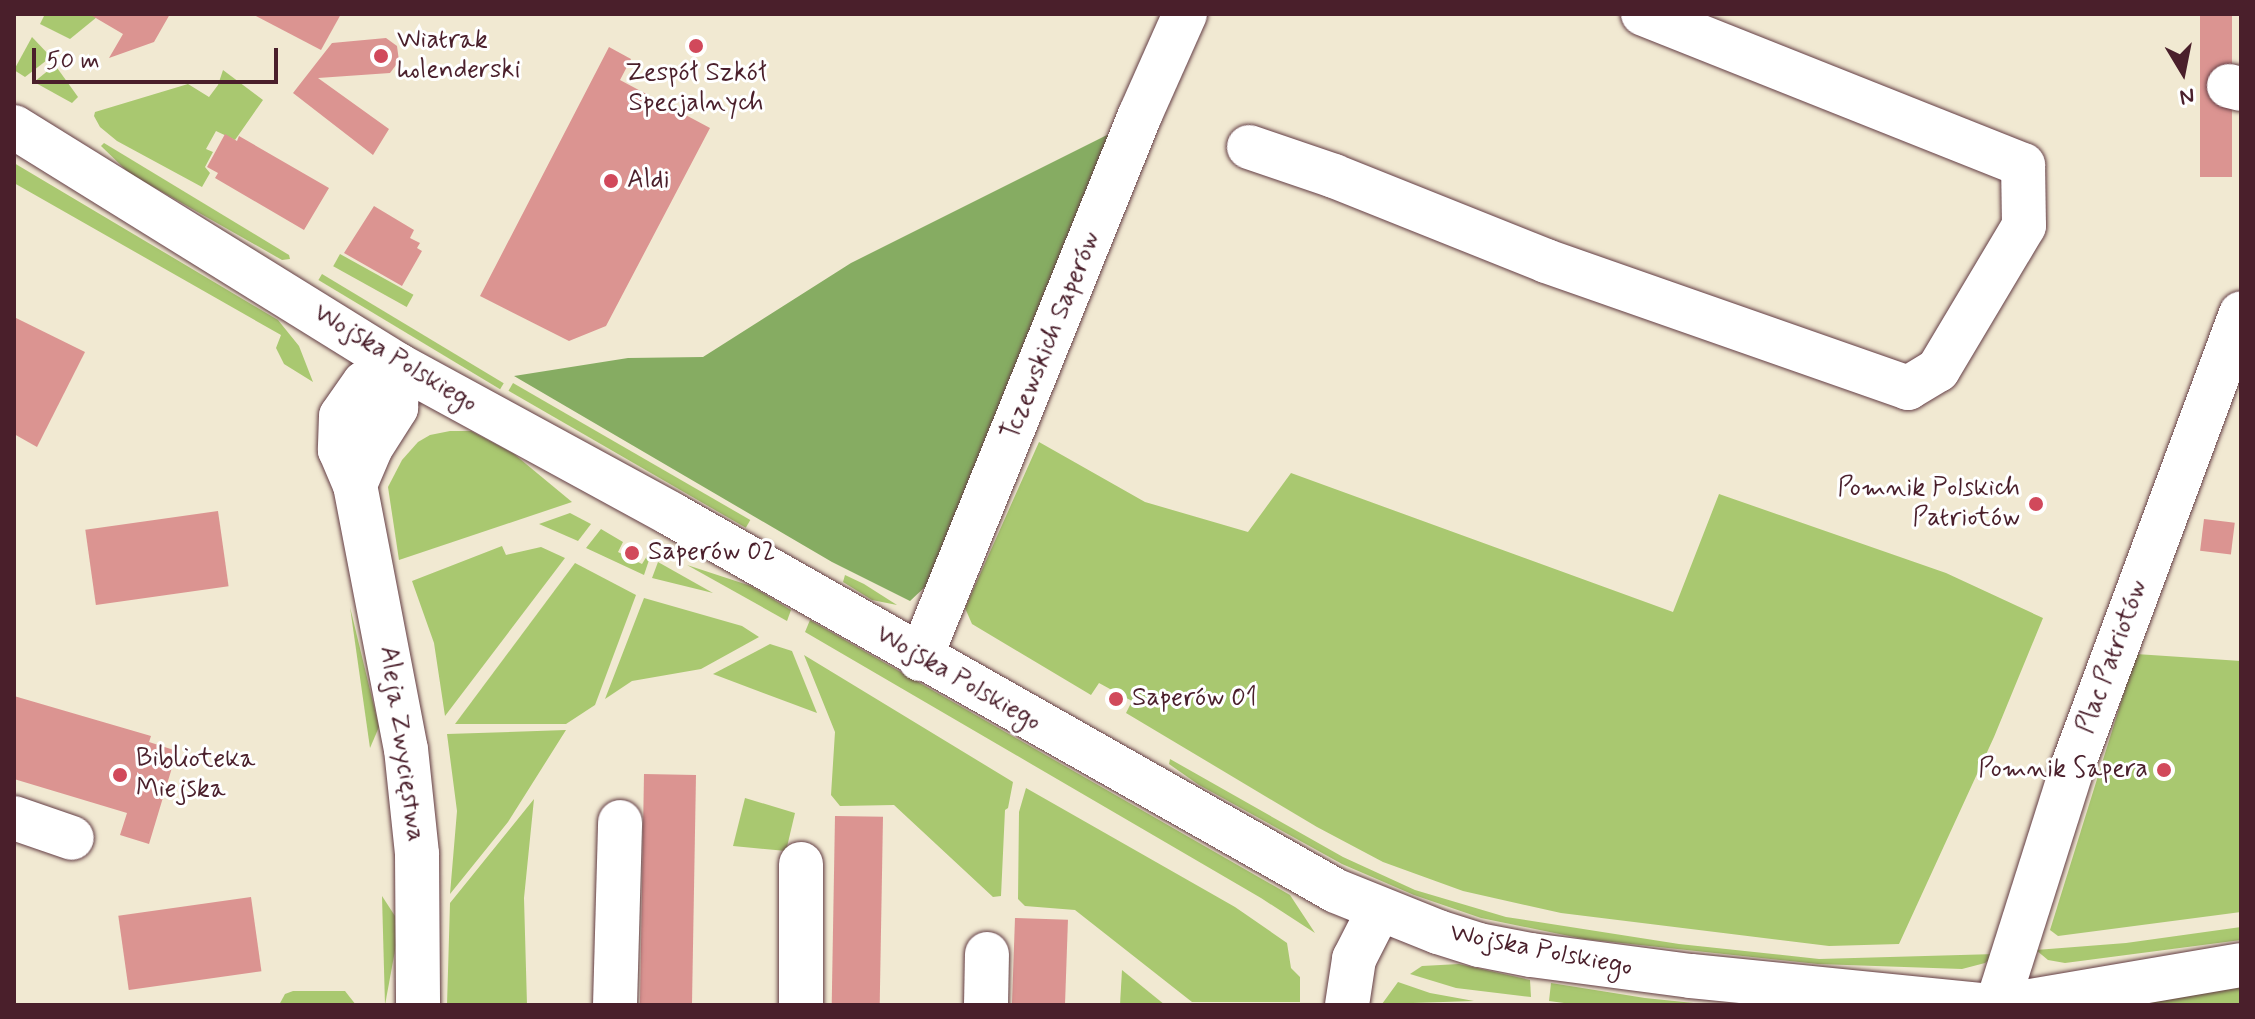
<!DOCTYPE html>
<html>
<head>
<meta charset="utf-8">
<style>
	body { margin:0 }
	#map { position:relative; width:2255px; height:1019px; overflow:hidden; background:#f1e9d2; font-family:Mynerve,sans-serif }
	div>[style] { position:absolute }
	[style*='--x'] { left:calc(var(--x)*1px); top:calc(var(--y)*1px); width:calc(var(--w)*1px); rotate:calc(var(--a)*1deg) }
	.green>* { inset:0; background:#a9c870; transform-origin:0 0 }
	.forest>* { inset:0; background:#86ac62 }
	.building>* { inset:0; background:#db9491; transform-origin:0 0 }
	.roads { filter:drop-shadow(0 0 2px #633d44) drop-shadow(0 0 2px #633d44) }
	.minor>* { height:44px; margin:-22px; padding:0 22px; transform-origin:22px; border-radius:22px; background:#fff }
	.dots>* { width:22px; height:22px; translate:-50% -50%; box-sizing:border-box; border:4px solid #fff; border-radius:50% }
	span { translate:-50% -50%; white-space:nowrap; text-align:center; line-height:1.15; -webkit-text-stroke:6px #fff; paint-order:stroke }
	.poi-label { font-size:26px; color:#4a1f2b }
	.left { translate:0 -50%; text-align:left }
	.right { translate:-100% -50%; text-align:right }
	.street-label { font-size:26px; color:#4a1f2b }
	.frame { position:absolute; inset:0; border:16px solid #4a1f2b; pointer-events:none }
	.north { position:absolute; left:2143px; top:32px; width:80px; height:80px; -webkit-text-stroke:6px #fff; paint-order:stroke; rotate:170deg; font-size:22px; font-weight:700; line-height:32px; text-align:center; color:#4a1f2b }
	.north::after { content:''; display:block; margin:auto; width:28px; height:36px; background:#4a1f2b; clip-path:polygon(50% 0,100% 100%,50% 72%,0 100%) }
	.scale { position:absolute; left:32px; top:48px; width:246px; height:36px; box-sizing:border-box; border:4px solid #4a1f2b; border-top:0; padding-left:10px; font-size:24px; line-height:28px; white-space:nowrap; color:#4a1f2b; -webkit-text-stroke:6px #fff; paint-order:stroke }
</style>
</head>
<body>
<div id="map">
	<div class="green">
		<div style="clip-path:polygon(45px 14px,91px 14px,97px 17px,70px 39px,40px 24px)"></div>
		<div style="clip-path:polygon(32px 37px,51px 57px,25px 77px,14px 70px)"></div>
		<div style="clip-path:polygon(55px 65px,78px 97px,72px 103px,34px 82px)"></div>
		<div style="clip-path:polygon(223px 70px,263px 100px,235px 140px,216px 131px,206px 149px,213px 152px,205px 167px,210px 173px,202px 187px,117px 141px,100px 127px,94px 116px,95px 112px,188px 84px,209px 97px,218px 85px)"></div>
		<div style="clip-path:polygon(104px 143px,289px 255px,290px 259px,282px 260px,129px 173px,101px 146px)"></div>
		<div style="clip-path:polygon(14px 163px,278px 320px,299px 346px,313px 382px,284px 364px,276px 348px,281px 335px,14px 183px)"></div>
		<div style="left:340px;top:254px;width:84px;height:14px;rotate:29deg"></div>
		<div style="left:322px;top:274px;width:212px;height:7px;rotate:31deg"></div>
		<div style="left:513px;top:383px;width:274px;height:9px;rotate:30deg"></div>
		<div style="clip-path:polygon(450px 431px,471px 431px,514px 454px,572px 502px,399px 560px,388px 487px,402px 460px,418px 442px,430px 435px)"></div>
		<div style="clip-path:polygon(1039px 442px,1145px 502px,1248px 532px,1291px 473px,1673px 612px,1719px 494px,1946px 573px,2043px 618px,1994px 737px,1899px 944px,1829px 946px,1561px 913px,1463px 891px,1383px 862px,1317px 827px,1126px 713px,1132px 701px,1099px 683px,1091px 695px,972px 624px,965px 608px)"></div>
		<div style="clip-path:polygon(570px 513px,591px 524px,578px 541px,539px 524px)"></div>
		<div style="clip-path:polygon(601px 529px,623px 542px,618px 552px,642px 564px,647px 556px,650px 557px,644px 575px,586px 548px)"></div>
		<div style="clip-path:polygon(502px 546px,506px 555px,541px 547px,565px 558px,445px 716px,434px 643px,412px 581px)"></div>
		<div style="clip-path:polygon(658px 562px,713px 593px,652px 578px)"></div>
		<div style="clip-path:polygon(575px 563px,636px 595px,595px 705px,566px 724px,455px 724px)"></div>
		<div style="clip-path:polygon(687px 565px,751px 586px,791px 610px,787px 621px)"></div>
		<div style="clip-path:polygon(845px 575px,864px 584px,897px 605px,872px 600px,843px 582px)"></div>
		<div style="clip-path:polygon(644px 598px,742px 626px,759px 637px,701px 669px,632px 681px,605px 699px)"></div>
		<div style="clip-path:polygon(350px 607px,379px 727px,370px 748px)"></div>
		<div style="clip-path:polygon(810px 620px,1290px 895px,1315px 933px,1261px 898px,805px 632px)"></div>
		<div style="clip-path:polygon(770px 644px,792px 651px,817px 713px,713px 674px)"></div>
		<div style="clip-path:polygon(2136px 654px,2241px 661px,2241px 912px,2058px 936px,2050px 930px)"></div>
		<div style="clip-path:polygon(804px 655px,1013px 782px,1008px 808px,1005px 810px,1001px 896px,993px 897px,894px 805px,840px 806px,831px 795px,835px 732px)"></div>
		<div style="clip-path:polygon(566px 730px,508px 822px,450px 894px,457px 811px,447px 734px)"></div>
		<div style="clip-path:polygon(1170px 759px,1343px 857px,1415px 890px,1506px 917px,1679px 944px,1819px 959px,1996px 954px,1985px 963px,1962px 969px,1818px 964px,1584px 939px,1481px 918px,1414px 895px,1342px 864px,1199px 785px,1169px 764px)"></div>
		<div style="clip-path:polygon(1026px 788px,1235px 907px,1287px 943px,1291px 968px,1300px 977px,1300px 1002px,1192px 1002px,1075px 910px,1025px 906px,1018px 899px,1019px 812px)"></div>
		<div style="clip-path:polygon(745px 798px,795px 813px,786px 851px,733px 846px)"></div>
		<div style="clip-path:polygon(534px 799px,524px 898px,527px 1005px,447px 1005px,450px 903px)"></div>
		<div style="clip-path:polygon(382px 896px,395px 916px,396px 945px,385px 1005px)"></div>
		<div style="clip-path:polygon(2241px 927px,2241px 940px,2065px 963px,2048px 960px,2036px 950px,2126px 943px)"></div>
		<div style="clip-path:polygon(1459px 964px,1530px 980px,1531px 997px,1456px 988px,1410px 974px,1422px 966px)"></div>
		<div style="clip-path:polygon(1122px 970px,1165px 1005px,1120px 1005px)"></div>
		<div style="clip-path:polygon(1398px 982px,1430px 993px,1474px 1001px,1382px 1004px)"></div>
		<div style="clip-path:polygon(1551px 983px,1645px 998px,1713px 1005px,1579px 1005px,1549px 1001px)"></div>
		<div style="clip-path:polygon(2241px 985px,2241px 1005px,2081px 1005px)"></div>
		<div style="clip-path:polygon(293px 991px,345px 991px,356px 1005px,279px 1005px,285px 994px)"></div>
	</div>
	<div class="forest">
		<div style="clip-path:polygon(1119px 129px,926px 586px,910px 601px,832px 562px,514px 376px,628px 358px,703px 357px,851px 263px)"></div>
	</div>
	<div class="building">
		<div style="clip-path:polygon(89px 14px,170px 14px,154px 42px,109px 58px,123px 34px)"></div>
		<div style="clip-path:polygon(252px 14px,341px 14px,321px 50px)"></div>
		<div style="left:2200px;top:14px;width:32px;height:163px"></div>
		<div style="clip-path:polygon(386px 38px,397px 46px,399px 61px,390px 73px,318px 78px,389px 129px,373px 155px,293px 93px,332px 43px)"></div>
		<div style="clip-path:polygon(609px 47px,631px 59px,620px 80px,710px 128px,606px 326px,569px 341px,480px 296px)"></div>
		<div style="clip-path:polygon(225px 134px,237px 141px,239px 136px,329px 188px,304px 230px,215px 178px,218px 173px,207px 167px)"></div>
		<div style="clip-path:polygon(374px 206px,414px 230px,410px 238px,420px 243px,417px 248px,422px 251px,402px 286px,344px 253px)"></div>
		<div style="clip-path:polygon(14px 317px,85px 352px,37px 447px,14px 434px)"></div>
		<div style="left:218px;top:511px;width:76px;height:134px;rotate:82deg"></div>
		<div style="left:2204px;top:519px;width:31px;height:32px;rotate:7deg"></div>
		<div style="clip-path:polygon(14px 696px,151px 736px,149px 742px,177px 751px,149px 844px,120px 835px,127px 813px,14px 779px)"></div>
		<div style="left:644px;top:774px;width:52px;height:231px;rotate:1deg"></div>
		<div style="left:835px;top:816px;width:48px;height:189px;rotate:1deg"></div>
		<div style="left:251px;top:897px;width:75px;height:134px;rotate:82deg"></div>
		<div style="left:1015px;top:918px;width:53px;height:87px;rotate:2deg"></div>
	</div>
	<div class="roads">
		<div class="minor">
			<div style="--x:2229;--y:86;--w:12;--a:14"></div>
			<div style="--x:14;--y:127;--w:452;--a:31.8"></div>
			<div style="--x:398;--y:365;--w:311;--a:28.6"></div>
			<div style="--x:671;--y:514;--w:764;--a:29.55"></div>
			<div style="--x:1336;--y:891;--w:110;--a:21.9"></div>
			<div style="--x:1438;--y:932;--w:43;--a:17.6"></div>
			<div style="--x:1479;--y:945;--w:53;--a:10.9"></div>
			<div style="--x:1531;--y:955;--w:161;--a:7.5"></div>
			<div style="--x:1691;--y:976;--w:293;--a:5.7"></div>
			<div style="--x:1249;--y:147;--w:90;--a:18.8"></div>
			<div style="--x:1334;--y:176;--w:228;--a:21.8"></div>
			<div style="--x:1546;--y:261;--w:384;--a:19.3"></div>
			<div style="--x:1908;--y:388;--w:35;--a:-31"></div>
			<div style="--x:1938;--y:370;--w:168;--a:-59.2"></div>
			<div style="--x:2024;--y:226;--w:61;--a:-90.9"></div>
			<div style="--x:2023;--y:165;--w:409;--a:-158.3"></div>
			<div style="--x:398;--y:365;--w:38;--a:152"></div>
			<div style="--x:364;--y:383;--w:40;--a:124.9"></div>
			<div style="--x:341;--y:416;--w:34;--a:92"></div>
			<div style="--x:340;--y:450;--w:38;--a:67"></div>
			<div style="--x:355;--y:485;--w:269;--a:79.1"></div>
			<div style="--x:406;--y:749;--w:106;--a:84"></div>
			<div style="--x:417;--y:854;--w:151;--a:89.6"></div>
			<div style="--x:355;--y:485;--w:39;--a:-67"></div>
			<div style="--x:370;--y:449;--w:49;--a:-57.6"></div>
			<div style="--x:396;--y:408;--w:43;--a:-87.3"></div>
			<div style="--x:920;--y:659;--w:587;--a:-67.98"></div>
			<div style="--x:1140;--y:115;--w:111;--a:-66"></div>
			<div style="--x:14;--y:818;--w:61;--a:19"></div>
			<div style="--x:801;--y:864;--w:141;--a:90"></div>
			<div style="--x:615;--y:1005;--w:183;--a:-88.4"></div>
			<div style="--x:986;--y:1005;--w:51;--a:-88.9"></div>
			<div style="--x:1347;--y:1005;--w:47;--a:-81.3"></div>
			<div style="--x:1354;--y:959;--w:55;--a:-63"></div>
			<div style="--x:1997;--y:1005;--w:249;--a:-72.4"></div>
			<div style="--x:2072;--y:768;--w:485;--a:-69.6"></div>
			<div style="--x:2007;--y:1005;--w:237;--a:-9.7"></div>
		</div>
	</div>
	<div class="dots">
		<div style="left:696px;top:46px;background:#d1495b"></div>
		<div style="left:381px;top:56px;background:#d1495b"></div>
		<div style="left:611px;top:181px;background:#d1495b"></div>
		<div style="left:2036px;top:504px;background:#d1495b"></div>
		<div style="left:632px;top:553px;background:#d1495b"></div>
		<div style="left:1116px;top:699px;background:#d1495b"></div>
		<div style="left:2164px;top:770px;background:#d1495b"></div>
		<div style="left:120px;top:775px;background:#d1495b"></div>
	</div>
	<div class="poi-label">
		<span class="left" style="left:397px;top:56px">Wiatrak<br>holenderski</span>
		<span style="left:696px;top:89px">Zespół Szkół<br>Specjalnych</span>
		<span class="left" style="left:627px;top:181px">Aldi</span>
		<span class="right" style="left:2020px;top:504px">Pomnik Polskich<br>Patriotów</span>
		<span class="left" style="left:648px;top:553px">Saperów 02</span>
		<span class="left" style="left:1132px;top:699px">Saperów 01</span>
		<span class="left" style="left:136px;top:775px">Biblioteka<br>Miejska</span>
		<span class="right" style="left:2148px;top:770px">Pomnik Sapera</span>
	</div>
	<div class="street-label">
		<span style="left:1052px;top:336px;rotate:-68deg">Tczewskich Saperów</span>
		<span style="left:395px;top:359px;rotate:31deg">Wojska Polskiego</span>
		<span style="left:2113px;top:657px;rotate:-70deg">Plac Patriotów</span>
		<span style="left:958px;top:679px;rotate:30deg">Wojska Polskiego</span>
		<span style="left:401px;top:744px;rotate:82deg">Aleja Zwycięstwa</span>
		<span style="left:1541px;top:951px;rotate:11deg">Wojska Polskiego</span>
	</div>
	<div class="frame"></div>
	<div class="north">N</div>
	<div class="scale">50 m</div>
</div>
</body>
</html>
